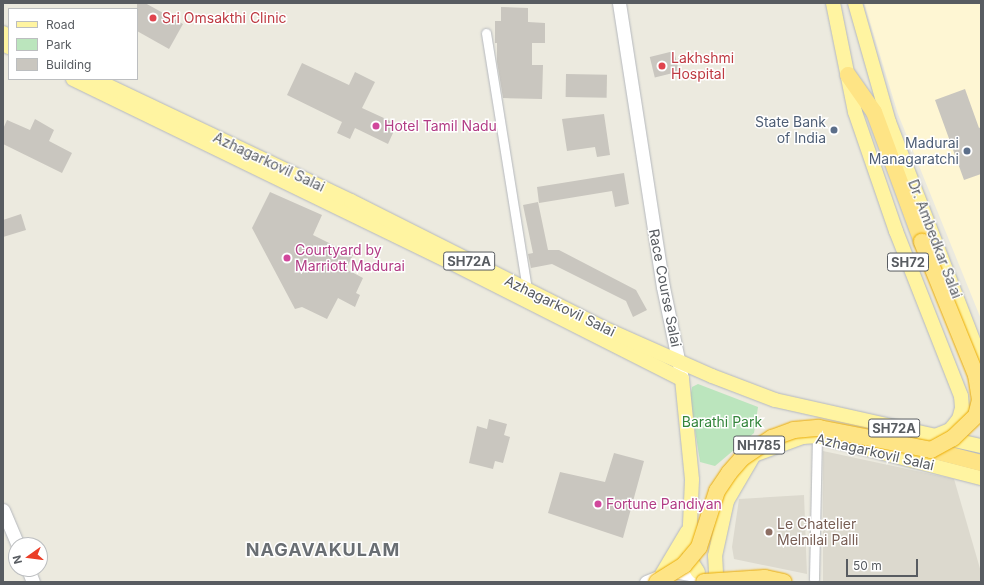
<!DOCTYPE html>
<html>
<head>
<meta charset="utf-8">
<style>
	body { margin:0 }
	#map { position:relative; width:984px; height:585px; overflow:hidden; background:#eceadf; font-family:Inter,sans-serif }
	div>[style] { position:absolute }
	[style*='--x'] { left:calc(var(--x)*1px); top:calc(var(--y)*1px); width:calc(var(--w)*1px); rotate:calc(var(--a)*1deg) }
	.commercial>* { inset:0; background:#fef6d3 }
	.education>* { inset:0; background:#dcd9ce }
	.green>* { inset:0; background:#bbe5bd }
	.building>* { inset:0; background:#c9c6bf; transform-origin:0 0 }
	.roads { filter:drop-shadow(0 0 1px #b5b8bd) drop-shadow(0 0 1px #b5b8bd) }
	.street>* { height:9px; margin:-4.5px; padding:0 4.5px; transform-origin:4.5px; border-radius:4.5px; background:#fff }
	.secondary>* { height:13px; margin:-6.5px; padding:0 6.5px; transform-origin:6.5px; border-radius:6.5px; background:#fff }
	.primary>* { height:14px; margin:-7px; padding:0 7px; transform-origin:7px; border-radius:7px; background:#fff4a1 }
	.highway>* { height:16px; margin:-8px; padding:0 8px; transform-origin:8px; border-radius:8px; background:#fee485 }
	.bridges { filter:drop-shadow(0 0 1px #ebab00) drop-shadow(0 0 1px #ebab00) }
	.highway-bridge>* { height:16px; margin:-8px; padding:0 8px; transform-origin:8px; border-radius:8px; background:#fee485 }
	.dots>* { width:11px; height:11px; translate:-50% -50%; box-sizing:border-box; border:2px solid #fff; border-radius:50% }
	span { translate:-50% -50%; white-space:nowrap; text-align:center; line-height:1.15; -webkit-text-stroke:3px #fff; paint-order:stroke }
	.shield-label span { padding:1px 3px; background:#fff; border:1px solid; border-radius:3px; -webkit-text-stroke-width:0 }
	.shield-label { font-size:13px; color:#585c61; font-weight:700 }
	.health-label { font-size:14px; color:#be3a42 }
	.left { translate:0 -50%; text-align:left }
	.service-label { font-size:14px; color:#4e5e75 }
	.right { translate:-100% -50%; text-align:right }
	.hotel-label { font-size:14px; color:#b23c85 }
	.street-label { font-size:14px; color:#585c61 }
	.park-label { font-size:14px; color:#33853b }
	.education-label { font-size:14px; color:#785e54 }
	.district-label { font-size:18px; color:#696e73; font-weight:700; letter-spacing:1px }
	.frame { position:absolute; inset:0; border:4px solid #585c61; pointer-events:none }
	.legend { position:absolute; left:8px; top:8px; width:130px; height:72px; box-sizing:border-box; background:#fff; border:1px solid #bcbec0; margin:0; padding:5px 7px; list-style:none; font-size:12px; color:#585c61 }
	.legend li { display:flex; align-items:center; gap:8px; height:20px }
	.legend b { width:20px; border:1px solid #bcbec0 }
	.north { position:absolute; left:8px; top:537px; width:40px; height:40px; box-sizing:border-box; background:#fff; border:1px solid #bcbec0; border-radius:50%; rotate:256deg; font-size:11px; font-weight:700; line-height:16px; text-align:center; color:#585c61 }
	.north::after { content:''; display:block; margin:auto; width:14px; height:18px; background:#eb3e27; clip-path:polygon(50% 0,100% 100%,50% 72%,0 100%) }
	.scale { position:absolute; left:846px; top:559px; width:72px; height:18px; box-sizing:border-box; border:2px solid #585c61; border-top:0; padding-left:5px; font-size:12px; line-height:14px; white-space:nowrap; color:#585c61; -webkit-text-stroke:3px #fff; paint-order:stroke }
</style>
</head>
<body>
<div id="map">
	<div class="commercial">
		<div style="clip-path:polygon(864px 3px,981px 3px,981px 319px,898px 114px)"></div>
	</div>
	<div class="education">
		<div style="clip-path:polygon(823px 451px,954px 479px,981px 572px,981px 582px,823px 581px)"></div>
		<div style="clip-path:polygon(804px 495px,807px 574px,734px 559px,732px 547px,739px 499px)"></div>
	</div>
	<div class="green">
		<div style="clip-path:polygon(698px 384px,758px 407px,754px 433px,715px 466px,700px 462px,690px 398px,692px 387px)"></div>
	</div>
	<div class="building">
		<div style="clip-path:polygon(137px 3px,145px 3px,183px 24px,169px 49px,137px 31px)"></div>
		<div style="clip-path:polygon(501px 7px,528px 8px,528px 22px,545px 23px,545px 43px,532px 43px,532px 65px,543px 65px,542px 99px,503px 98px,497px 62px,497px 43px,495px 43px,495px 21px,501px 21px)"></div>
		<div style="left:674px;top:51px;width:21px;height:25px;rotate:76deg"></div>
		<div style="clip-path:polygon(302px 63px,349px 85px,355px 72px,375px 82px,362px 108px,397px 124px,388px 144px,355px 128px,350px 139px,337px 133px,342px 122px,287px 95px)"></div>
		<div style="left:566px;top:74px;width:41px;height:23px;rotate:1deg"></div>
		<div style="clip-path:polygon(965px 89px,979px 128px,981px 127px,981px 174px,964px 180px,935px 100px)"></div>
		<div style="clip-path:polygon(604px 114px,610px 155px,597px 157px,595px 147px,567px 151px,562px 119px)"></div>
		<div style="clip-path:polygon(35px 119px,54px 130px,49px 141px,72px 153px,62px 173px,3px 144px,3px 129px,7px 120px,30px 130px)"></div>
		<div style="clip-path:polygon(624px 173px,629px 204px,615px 207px,612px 191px,539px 203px,537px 187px)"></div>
		<div style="clip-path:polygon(270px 192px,322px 215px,313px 235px,353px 255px,346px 269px,363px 278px,356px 293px,360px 295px,355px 307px,338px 298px,327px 319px,302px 307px,295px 309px,252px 228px)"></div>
		<div style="clip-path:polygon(538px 202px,548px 250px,559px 250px,636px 290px,647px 310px,633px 317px,626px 301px,552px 264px,531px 268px,528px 254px,533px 253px,523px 205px)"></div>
		<div style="clip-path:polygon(21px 214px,26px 230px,3px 237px,3px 220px)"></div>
		<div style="clip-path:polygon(489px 419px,507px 424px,504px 435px,510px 437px,503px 463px,495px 461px,493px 469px,469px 463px,477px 426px,487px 429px)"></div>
		<div style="clip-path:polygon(614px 453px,644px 461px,623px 538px,548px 513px,560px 472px,605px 482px)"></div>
	</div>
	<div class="roads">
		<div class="street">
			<div style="--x:486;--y:33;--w:260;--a:80.9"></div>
			<div style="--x:814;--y:579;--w:143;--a:-88.8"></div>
		</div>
		<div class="secondary">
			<div style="--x:619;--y:3;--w:287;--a:81.2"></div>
			<div style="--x:663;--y:287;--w:94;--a:78.3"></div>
			<div style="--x:3;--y:510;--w:38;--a:67"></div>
			<div style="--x:28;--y:569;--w:14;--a:69"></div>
			<div style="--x:646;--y:582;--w:29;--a:-22"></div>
			<div style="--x:673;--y:571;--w:23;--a:10"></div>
		</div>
		<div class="primary">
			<div style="--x:833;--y:3;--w:111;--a:78.6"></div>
			<div style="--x:855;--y:112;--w:126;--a:71"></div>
			<div style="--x:896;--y:231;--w:177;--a:68.5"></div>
			<div style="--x:961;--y:396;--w:12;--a:85"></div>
			<div style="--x:962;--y:408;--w:11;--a:105"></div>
			<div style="--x:959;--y:419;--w:14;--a:129"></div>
			<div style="--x:950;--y:430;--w:16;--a:158"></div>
			<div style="--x:855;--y:3;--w:124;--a:74.1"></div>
			<div style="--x:889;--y:122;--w:255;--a:68.9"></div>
			<div style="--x:3;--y:33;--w:7;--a:27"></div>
			<div style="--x:3;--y:44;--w:7;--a:27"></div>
			<div style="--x:73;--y:79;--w:417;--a:25.9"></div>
			<div style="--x:448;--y:261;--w:262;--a:26.8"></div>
			<div style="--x:94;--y:79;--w:284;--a:25.4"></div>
			<div style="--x:351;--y:201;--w:280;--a:26.7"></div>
			<div style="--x:601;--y:327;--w:121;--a:23.8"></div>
			<div style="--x:712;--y:376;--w:67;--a:20.9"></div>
			<div style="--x:775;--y:400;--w:211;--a:12.6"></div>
			<div style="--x:682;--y:379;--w:101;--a:84.3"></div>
			<div style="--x:692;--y:480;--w:65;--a:92.6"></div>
			<div style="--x:689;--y:545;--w:16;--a:83"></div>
			<div style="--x:691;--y:561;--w:13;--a:58"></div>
			<div style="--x:716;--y:573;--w:17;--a:-93"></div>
			<div style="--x:715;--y:556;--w:56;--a:-77.7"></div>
			<div style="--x:727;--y:501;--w:53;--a:-59.6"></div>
			<div style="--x:754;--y:455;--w:52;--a:-20.2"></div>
			<div style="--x:803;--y:437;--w:14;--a:-4"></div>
			<div style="--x:817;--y:436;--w:169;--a:14.4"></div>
			<div style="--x:662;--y:574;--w:49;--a:-59.2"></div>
		</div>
		<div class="highway">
			<div style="--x:848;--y:75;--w:45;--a:54.9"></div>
			<div style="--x:874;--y:112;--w:139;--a:69.7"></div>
			<div style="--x:931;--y:450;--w:52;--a:14.6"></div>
		</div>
	</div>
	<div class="bridges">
		<div class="highway-bridge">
			<div style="--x:657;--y:582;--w:32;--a:-32"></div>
			<div style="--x:684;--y:565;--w:23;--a:-50"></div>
			<div style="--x:699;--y:547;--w:59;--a:-72.2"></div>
			<div style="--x:717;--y:491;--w:22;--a:-56"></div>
			<div style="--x:729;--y:473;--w:20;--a:-49"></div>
			<div style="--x:742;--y:458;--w:36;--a:-34"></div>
			<div style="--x:772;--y:438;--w:23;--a:-20"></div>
			<div style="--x:794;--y:430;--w:25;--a:-5"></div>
			<div style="--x:819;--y:428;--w:114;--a:11.1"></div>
			<div style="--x:931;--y:450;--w:25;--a:-29"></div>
			<div style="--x:953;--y:438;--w:32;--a:-44"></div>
			<div style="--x:976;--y:416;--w:16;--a:-76"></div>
			<div style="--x:980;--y:400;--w:25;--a:-99"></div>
			<div style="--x:976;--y:375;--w:144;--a:-112.1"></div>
			<div style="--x:704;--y:582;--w:61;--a:-3.8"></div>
			<div style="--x:765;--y:578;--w:19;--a:12"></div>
		</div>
	</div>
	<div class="dots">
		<div style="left:153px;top:18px;background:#e0444e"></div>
		<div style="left:662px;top:66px;background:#e0444e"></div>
		<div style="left:376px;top:126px;background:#d1479c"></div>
		<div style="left:834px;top:130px;background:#5c6f8a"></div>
		<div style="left:967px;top:151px;background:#5c6f8a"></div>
		<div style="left:287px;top:258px;background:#d1479c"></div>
		<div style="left:598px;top:504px;background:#d1479c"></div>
		<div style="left:769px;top:532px;background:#8d6e63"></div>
	</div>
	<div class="shield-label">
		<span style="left:469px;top:261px">SH72A</span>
		<span style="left:908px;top:262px">SH72</span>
		<span style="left:894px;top:428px">SH72A</span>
		<span style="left:759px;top:445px">NH785</span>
	</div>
	<div class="health-label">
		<span class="left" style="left:162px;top:18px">Sri Omsakthi Clinic</span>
		<span class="left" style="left:671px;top:66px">Lakhshmi<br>Hospital</span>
	</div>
	<div class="service-label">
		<span class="right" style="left:826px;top:130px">State Bank<br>of India</span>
		<span class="right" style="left:959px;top:151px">Madurai<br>Managaratchi</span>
	</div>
	<div class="hotel-label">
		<span class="left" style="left:384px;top:126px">Hotel Tamil Nadu</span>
		<span class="left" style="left:295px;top:258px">Courtyard by<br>Marriott Madurai</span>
		<span class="left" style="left:606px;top:504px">Fortune Pandiyan</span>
	</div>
	<div class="street-label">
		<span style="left:269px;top:162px;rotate:25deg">Azhagarkovil Salai</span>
		<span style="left:935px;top:239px;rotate:69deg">Dr. Ambedkar Salai</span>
		<span style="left:665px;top:288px;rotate:79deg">Race Course Salai</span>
		<span style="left:560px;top:306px;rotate:26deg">Azhagarkovil Salai</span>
		<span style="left:875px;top:452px;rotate:13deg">Azhagarkovil Salai</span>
	</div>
	<div class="park-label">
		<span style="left:722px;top:422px">Barathi Park</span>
	</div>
	<div class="education-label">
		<span class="left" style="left:777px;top:532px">Le Chatelier<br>Melnilai Palli</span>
	</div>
	<div class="district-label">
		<span style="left:323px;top:550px">NAGAVAKULAM</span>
	</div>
	<div class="frame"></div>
	<ul class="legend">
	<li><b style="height:5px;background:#fff4a1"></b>Road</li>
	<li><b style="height:11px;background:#bbe5bd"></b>Park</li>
	<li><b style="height:11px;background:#c9c6bf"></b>Building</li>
	</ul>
	<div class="north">N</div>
	<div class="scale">50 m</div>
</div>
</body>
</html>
